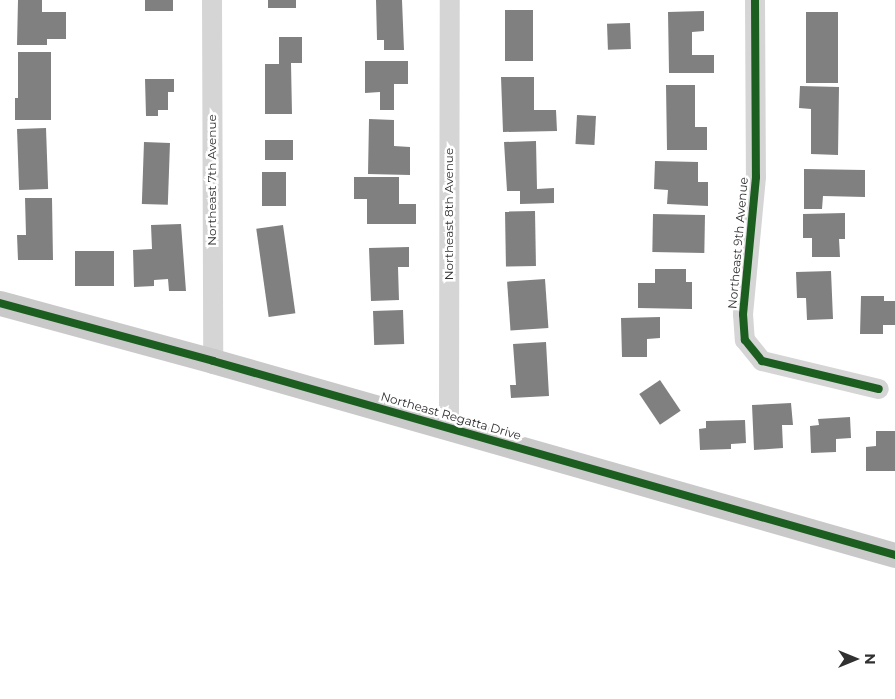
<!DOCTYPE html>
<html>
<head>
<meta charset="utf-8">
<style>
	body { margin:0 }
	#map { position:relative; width:895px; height:699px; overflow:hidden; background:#fff; font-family:Montserrat,sans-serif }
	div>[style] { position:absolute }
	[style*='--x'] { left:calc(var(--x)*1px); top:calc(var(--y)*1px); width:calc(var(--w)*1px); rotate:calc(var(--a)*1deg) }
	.building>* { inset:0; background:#808080; transform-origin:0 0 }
	.minor>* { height:20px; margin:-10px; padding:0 10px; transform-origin:10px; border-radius:10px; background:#d5d5d5 }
	.major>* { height:25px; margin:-12.5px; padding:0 12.5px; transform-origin:12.5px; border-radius:12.5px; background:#c9c9c9 }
	.cycleway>* { height:8px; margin:-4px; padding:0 4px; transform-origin:4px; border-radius:4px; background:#1b5e20 }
	span { translate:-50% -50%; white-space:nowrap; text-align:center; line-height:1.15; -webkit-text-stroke:5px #fff; paint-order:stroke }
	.street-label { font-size:12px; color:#313131 }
	.north { position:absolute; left:830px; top:634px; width:50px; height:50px; -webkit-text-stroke:4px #fff; paint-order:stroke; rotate:90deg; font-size:14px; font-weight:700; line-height:20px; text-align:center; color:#313131 }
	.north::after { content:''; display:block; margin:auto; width:18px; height:22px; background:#313131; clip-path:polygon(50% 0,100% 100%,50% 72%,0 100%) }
</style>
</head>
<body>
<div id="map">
	<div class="building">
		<div style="clip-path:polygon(18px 0,42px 0,42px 12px,66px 12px,66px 39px,47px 39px,47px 45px,17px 45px)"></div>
		<div style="left:145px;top:0;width:28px;height:11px"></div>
		<div style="left:268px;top:0;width:28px;height:8px"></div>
		<div style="clip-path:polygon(376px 0,402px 0,404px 50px,384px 50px,384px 40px,377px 40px)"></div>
		<div style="left:505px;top:10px;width:28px;height:51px"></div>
		<div style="clip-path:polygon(704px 11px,704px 31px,692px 32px,692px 55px,714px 55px,714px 73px,669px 73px,668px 12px)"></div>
		<div style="left:838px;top:12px;width:71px;height:32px;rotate:90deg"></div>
		<div style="left:630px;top:23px;width:26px;height:23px;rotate:88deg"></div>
		<div style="clip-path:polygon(279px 37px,302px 37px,302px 63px,291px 63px,292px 114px,265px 114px,265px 64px,279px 64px)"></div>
		<div style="clip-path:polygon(18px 52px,51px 52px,51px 120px,15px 120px,15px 98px,18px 98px)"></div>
		<div style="clip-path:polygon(365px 61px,408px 61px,408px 84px,394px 84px,394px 110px,380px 110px,380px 92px,365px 93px)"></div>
		<div style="clip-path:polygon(501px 77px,534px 77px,534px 110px,556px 110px,557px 131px,503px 132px)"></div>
		<div style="clip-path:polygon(145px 79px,174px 79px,174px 92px,168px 92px,168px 110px,158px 110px,158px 116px,146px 116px)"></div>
		<div style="clip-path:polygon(666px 85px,695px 85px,695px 127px,707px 127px,707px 150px,667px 150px)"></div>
		<div style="clip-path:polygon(800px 86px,839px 87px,838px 155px,811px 154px,811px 109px,799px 108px)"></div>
		<div style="left:577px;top:115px;width:19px;height:29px;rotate:3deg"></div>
		<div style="clip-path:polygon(369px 119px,394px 120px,394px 146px,410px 147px,410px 175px,368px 174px)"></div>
		<div style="left:46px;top:128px;width:61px;height:29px;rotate:88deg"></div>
		<div style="left:265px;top:140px;width:28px;height:20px"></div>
		<div style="clip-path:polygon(536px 141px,537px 189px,554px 188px,554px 203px,520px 204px,520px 191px,507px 191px,504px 142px)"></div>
		<div style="left:144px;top:142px;width:26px;height:62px;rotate:2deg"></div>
		<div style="clip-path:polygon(655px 161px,698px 162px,698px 182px,708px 182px,708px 206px,667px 204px,668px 190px,654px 189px)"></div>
		<div style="clip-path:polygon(804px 169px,865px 170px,865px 197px,823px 196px,822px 209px,804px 209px)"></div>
		<div style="left:262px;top:172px;width:24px;height:34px"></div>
		<div style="clip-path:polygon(354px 177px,399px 177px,399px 204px,416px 204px,416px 224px,367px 224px,367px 199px,354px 199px)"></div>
		<div style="clip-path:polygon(25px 198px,52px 198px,53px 260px,18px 260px,17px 235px,26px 235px)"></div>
		<div style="left:535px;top:211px;width:55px;height:30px;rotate:89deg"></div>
		<div style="clip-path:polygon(845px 213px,845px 239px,839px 239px,840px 257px,812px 257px,812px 238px,803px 238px,803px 214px)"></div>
		<div style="left:653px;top:214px;width:52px;height:38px;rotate:1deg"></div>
		<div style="clip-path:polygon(181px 224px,186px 291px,169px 291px,168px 279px,154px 280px,154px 286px,134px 287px,133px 250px,152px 249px,151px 225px)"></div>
		<div style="left:283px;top:225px;width:89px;height:27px;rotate:82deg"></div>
		<div style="clip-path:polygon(409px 247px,409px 267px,398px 267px,399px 300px,371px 301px,369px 248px)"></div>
		<div style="left:75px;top:251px;width:39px;height:35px"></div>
		<div style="clip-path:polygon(655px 269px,686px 269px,686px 282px,692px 282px,692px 309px,638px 308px,638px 283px,655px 283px)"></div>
		<div style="clip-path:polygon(831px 271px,833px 319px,807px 320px,806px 298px,797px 298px,796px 272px)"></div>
		<div style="left:545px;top:279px;width:49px;height:38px;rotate:86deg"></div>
		<div style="clip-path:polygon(861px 296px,884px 296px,884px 301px,895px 301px,895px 325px,883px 325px,883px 334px,860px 334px)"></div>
		<div style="left:403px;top:310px;width:34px;height:30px;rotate:88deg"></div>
		<div style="clip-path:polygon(660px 317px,660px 338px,647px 339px,647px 357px,622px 357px,621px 318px)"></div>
		<div style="clip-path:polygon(546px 342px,549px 396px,511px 398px,510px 385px,516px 385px,513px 344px)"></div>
		<div style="left:660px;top:380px;width:37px;height:25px;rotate:56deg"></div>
		<div style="clip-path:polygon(791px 403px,793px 425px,782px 425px,783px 448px,754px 450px,752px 405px)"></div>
		<div style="clip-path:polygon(850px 417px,851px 438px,836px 439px,836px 452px,811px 453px,810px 426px,819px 425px,818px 419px)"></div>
		<div style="clip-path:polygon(745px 420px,746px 443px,731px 444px,731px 449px,700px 450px,699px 429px,706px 428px,706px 421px)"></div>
		<div style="clip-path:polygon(876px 431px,895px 431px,895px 471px,866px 471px,866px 447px,876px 446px)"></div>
	</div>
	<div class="minor">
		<div style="--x:212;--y:0;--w:361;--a:89.8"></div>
		<div style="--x:755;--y:0;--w:177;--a:89.7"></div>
		<div style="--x:756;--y:177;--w:138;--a:95.4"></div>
		<div style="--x:743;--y:314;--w:26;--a:86"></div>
		<div style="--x:745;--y:340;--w:27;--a:51"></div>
		<div style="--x:762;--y:361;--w:120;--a:13.5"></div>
		<div style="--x:449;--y:427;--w:427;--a:-89.9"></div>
	</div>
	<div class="major">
		<div style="--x:0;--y:303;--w:221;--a:15.2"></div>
		<div style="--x:213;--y:361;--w:709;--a:15.88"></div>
	</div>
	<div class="cycleway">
		<div style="--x:755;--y:0;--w:177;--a:89.7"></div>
		<div style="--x:756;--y:177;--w:138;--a:95.4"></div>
		<div style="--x:743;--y:314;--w:26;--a:86"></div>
		<div style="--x:745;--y:340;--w:27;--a:51"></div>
		<div style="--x:762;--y:361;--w:120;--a:13.5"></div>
		<div style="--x:0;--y:303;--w:221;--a:15.2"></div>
		<div style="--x:213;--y:361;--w:709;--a:15.88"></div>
	</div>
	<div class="street-label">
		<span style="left:212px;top:180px;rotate:-90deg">Northeast 7th Avenue</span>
		<span style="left:449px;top:214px;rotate:-90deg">Northeast 8th Avenue</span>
		<span style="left:738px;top:243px;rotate:-85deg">Northeast 9th Avenue</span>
		<span style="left:451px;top:416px;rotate:16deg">Northeast Regatta Drive</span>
	</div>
	<div class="north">N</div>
</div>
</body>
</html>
